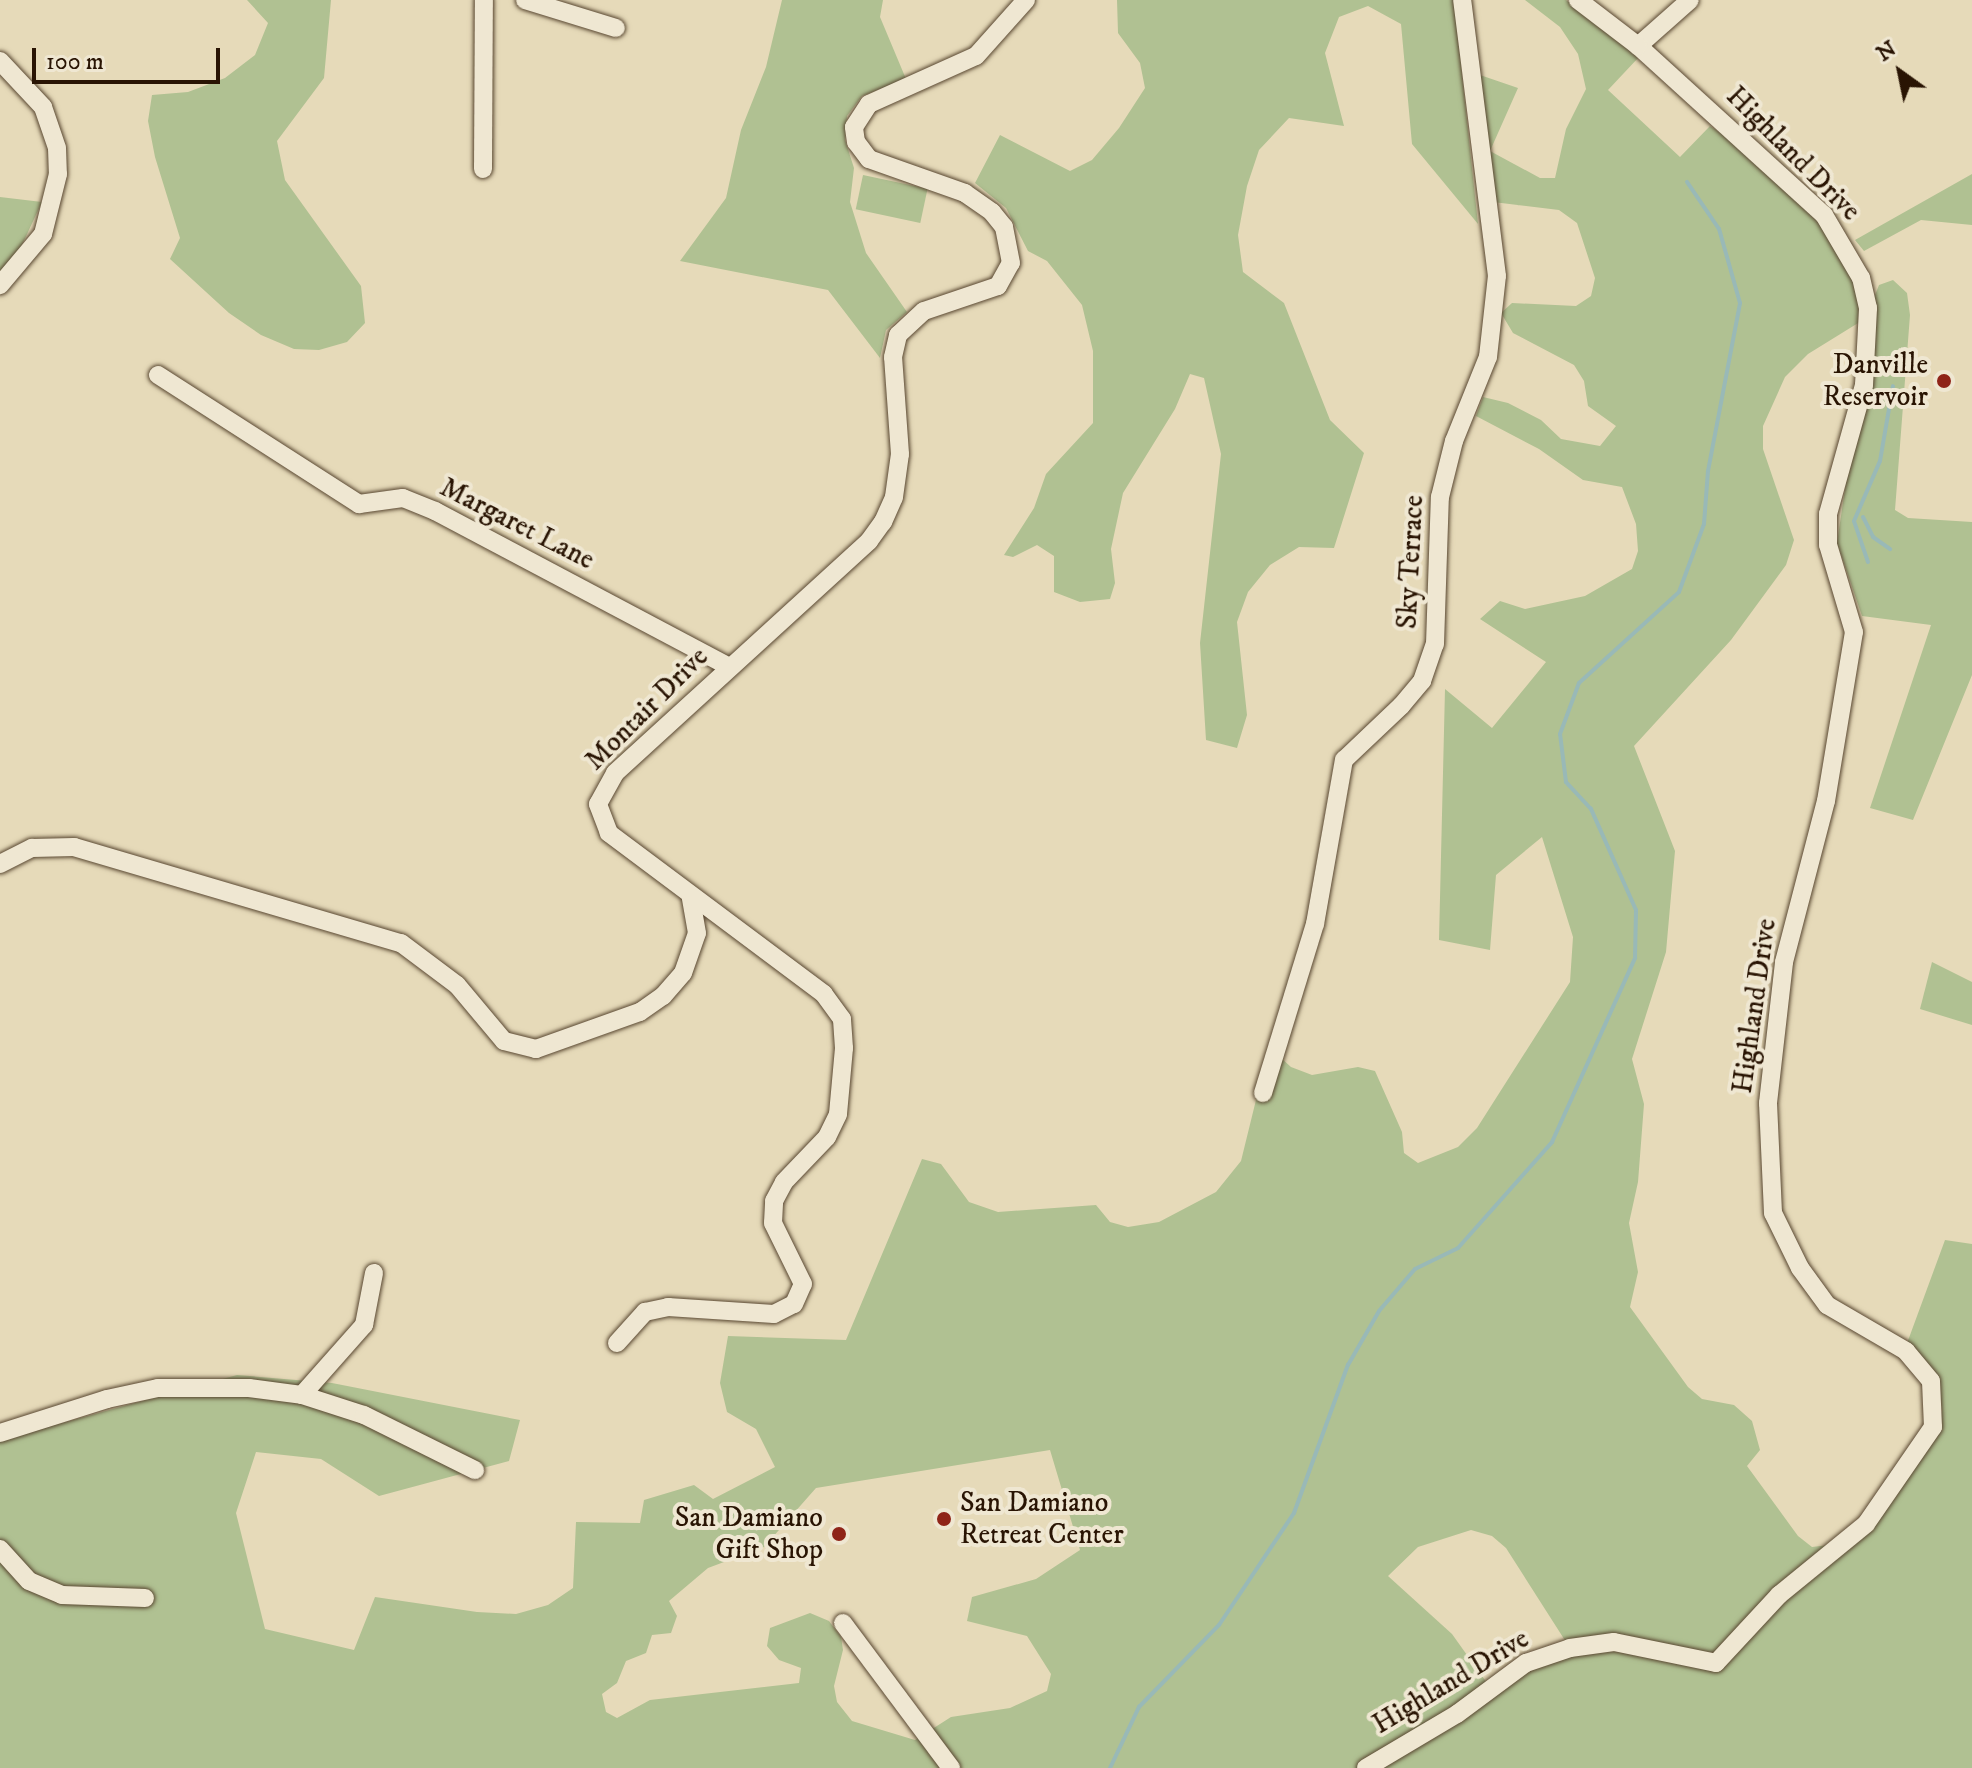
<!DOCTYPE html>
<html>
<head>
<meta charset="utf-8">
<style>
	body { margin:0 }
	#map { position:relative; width:1972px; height:1768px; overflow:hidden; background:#e6dab9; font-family:"IM FELL DW Pica",serif }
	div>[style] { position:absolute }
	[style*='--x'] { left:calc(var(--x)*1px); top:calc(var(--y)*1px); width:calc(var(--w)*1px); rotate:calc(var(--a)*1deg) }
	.green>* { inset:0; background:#b0c192; transform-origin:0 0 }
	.stream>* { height:4px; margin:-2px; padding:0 2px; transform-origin:2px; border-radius:2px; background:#99b9b7 }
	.roads { filter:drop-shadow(0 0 2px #584630) drop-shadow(0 0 2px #584630) }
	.minor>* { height:18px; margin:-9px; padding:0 9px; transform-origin:9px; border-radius:9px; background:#efe7d2 }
	.dots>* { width:22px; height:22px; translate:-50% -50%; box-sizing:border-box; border:4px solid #efe7d2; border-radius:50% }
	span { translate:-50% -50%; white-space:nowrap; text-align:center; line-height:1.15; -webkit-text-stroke:8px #efe7d2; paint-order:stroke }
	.street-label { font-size:28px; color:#291403 }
	.poi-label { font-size:28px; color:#291403 }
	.right { translate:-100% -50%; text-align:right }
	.left { translate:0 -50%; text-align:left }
	.north { position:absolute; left:1860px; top:32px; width:80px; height:80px; -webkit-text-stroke:6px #efe7d2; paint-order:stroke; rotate:327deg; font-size:22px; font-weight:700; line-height:32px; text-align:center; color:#291403 }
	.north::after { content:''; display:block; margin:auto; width:28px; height:36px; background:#291403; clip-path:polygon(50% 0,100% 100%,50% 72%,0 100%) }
	.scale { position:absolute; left:32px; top:48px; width:188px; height:36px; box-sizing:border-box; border:4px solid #291403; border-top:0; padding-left:10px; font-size:24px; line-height:28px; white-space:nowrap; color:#291403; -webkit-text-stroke:6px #efe7d2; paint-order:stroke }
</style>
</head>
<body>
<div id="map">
	<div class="green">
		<div style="clip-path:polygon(247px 0,331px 0,324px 78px,277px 141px,285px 180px,361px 286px,365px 323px,347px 342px,319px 350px,294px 349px,261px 335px,229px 313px,170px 259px,180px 238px,155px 157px,148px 121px,152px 95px,188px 92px,225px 78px,255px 55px,268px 23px)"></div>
		<div style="clip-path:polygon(782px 0,883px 0,880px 17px,906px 79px,862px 96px,847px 116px,845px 140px,854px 168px,850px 202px,866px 253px,907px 312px,886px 330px,880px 358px,828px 290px,680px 261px,726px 198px,741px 130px,766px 67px)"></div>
		<div style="clip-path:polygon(1117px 0,1454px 0,1478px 224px,1412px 144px,1401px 24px,1368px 6px,1339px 17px,1325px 53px,1344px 126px,1289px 118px,1259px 150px,1247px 186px,1238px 235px,1243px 272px,1284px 303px,1330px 420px,1364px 453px,1334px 548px,1299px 547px,1270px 565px,1248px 592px,1237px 622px,1247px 715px,1237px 748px,1206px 740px,1200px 643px,1221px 454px,1204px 378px,1190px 374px,1175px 409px,1123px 493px,1111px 549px,1115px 583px,1110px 599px,1080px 602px,1054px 592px,1054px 556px,1037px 545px,1013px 557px,1004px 555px,1034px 508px,1046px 474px,1093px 423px,1093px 351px,1082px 305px,1047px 261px,1028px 251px,1006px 208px,975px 183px,1000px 135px,1070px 171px,1092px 160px,1119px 128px,1145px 88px,1140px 63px,1118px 33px)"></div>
		<div style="clip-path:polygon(evenodd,1525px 0,1566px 0,1639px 57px,1608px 90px,1680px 157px,1710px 126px,1731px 140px,1807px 209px,1833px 240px,1852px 278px,1863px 320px,1808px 354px,1785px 377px,1763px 426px,1763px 449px,1794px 540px,1786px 565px,1731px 640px,1634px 746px,1675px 851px,1666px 952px,1632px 1059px,1644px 1104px,1638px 1182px,1629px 1223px,1638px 1272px,1630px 1307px,1688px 1387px,1702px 1399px,1734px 1405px,1752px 1421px,1760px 1450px,1747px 1466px,1798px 1536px,1812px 1547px,1829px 1545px,1878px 1519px,1931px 1443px,1942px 1411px,1940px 1390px,1906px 1346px,1945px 1240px,1972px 1244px,1972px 1768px,0 1768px,0 1440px,237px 1375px,332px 1383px,520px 1420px,509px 1461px,379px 1496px,321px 1459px,256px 1452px,236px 1513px,265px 1629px,354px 1650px,375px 1597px,477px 1612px,516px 1614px,548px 1605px,573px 1588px,576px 1522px,640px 1523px,644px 1500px,694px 1485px,713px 1499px,775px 1467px,756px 1429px,727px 1412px,720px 1383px,728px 1336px,846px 1340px,922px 1159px,941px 1164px,969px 1202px,998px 1212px,1096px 1205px,1110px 1222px,1128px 1227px,1159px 1222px,1216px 1192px,1241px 1161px,1269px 1047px,1291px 1067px,1312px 1075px,1358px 1067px,1375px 1071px,1402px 1132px,1404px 1153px,1418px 1163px,1458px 1147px,1477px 1128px,1570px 982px,1573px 937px,1542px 837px,1496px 875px,1490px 950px,1439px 940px,1445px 689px,1492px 728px,1546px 662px,1480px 619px,1500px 601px,1525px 609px,1585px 596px,1632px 569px,1638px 551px,1636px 524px,1622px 487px,1583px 480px,1539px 449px,1476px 416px,1483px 397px,1508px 403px,1541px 420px,1561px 439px,1600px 446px,1616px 426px,1588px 406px,1584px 381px,1574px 365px,1513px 333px,1501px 313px,1512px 303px,1576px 306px,1591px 296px,1595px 278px,1577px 223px,1559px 210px,1493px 202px,1480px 75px,1518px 88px,1490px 151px,1540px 178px,1555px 178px,1566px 129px,1586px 89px,1578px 54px,1560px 27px,1525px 0,1050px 1450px,1080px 1550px,1036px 1579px,972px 1597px,967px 1621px,1027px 1636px,1051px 1674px,1047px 1691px,1010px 1708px,951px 1717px,915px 1740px,852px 1721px,837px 1702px,834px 1686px,843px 1650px,841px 1637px,829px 1621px,810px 1613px,770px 1628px,767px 1646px,779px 1660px,801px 1668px,799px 1683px,650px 1700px,617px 1718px,606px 1712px,602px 1694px,617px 1683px,626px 1661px,646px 1653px,652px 1635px,671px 1633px,677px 1616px,669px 1601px,708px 1568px,764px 1547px,816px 1488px,1050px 1450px,1525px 0,1471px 1530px,1492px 1536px,1506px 1548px,1566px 1642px,1487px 1683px,1452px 1634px,1388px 1576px,1418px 1547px,1471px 1530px)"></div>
		<div style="clip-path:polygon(1972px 174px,1972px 225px,1921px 220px,1864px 251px,1855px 240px)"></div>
		<div style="left:863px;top:175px;width:66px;height:35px;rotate:12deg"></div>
		<div style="clip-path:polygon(0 197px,42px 202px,21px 247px,0 272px)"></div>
		<div style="clip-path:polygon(1893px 280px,1907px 293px,1910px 315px,1895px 510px,1908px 518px,1972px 522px,1972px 675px,1913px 820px,1870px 808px,1931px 625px,1862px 616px,1837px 543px,1873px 300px,1879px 285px)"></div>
		<div style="clip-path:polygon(1932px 962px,1972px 982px,1972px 1025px,1920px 1009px)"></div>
	</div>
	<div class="stream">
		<div style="--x:1863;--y:517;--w:22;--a:63"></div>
		<div style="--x:1873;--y:537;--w:21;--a:35"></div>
		<div style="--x:1868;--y:562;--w:43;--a:-108.9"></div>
		<div style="--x:1854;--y:521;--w:65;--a:-66.6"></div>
		<div style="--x:1880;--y:461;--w:76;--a:-80.2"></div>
		<div style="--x:1110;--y:1768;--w:68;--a:-64.6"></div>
		<div style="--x:1139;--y:1707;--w:115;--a:-45.7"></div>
		<div style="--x:1219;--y:1625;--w:135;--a:-56.2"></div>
		<div style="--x:1294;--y:1513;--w:158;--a:-70"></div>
		<div style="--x:1348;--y:1365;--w:62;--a:-60.1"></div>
		<div style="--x:1379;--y:1311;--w:55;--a:-49.4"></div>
		<div style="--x:1415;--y:1269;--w:48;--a:-26"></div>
		<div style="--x:1458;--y:1248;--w:142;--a:-48.4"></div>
		<div style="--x:1552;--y:1142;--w:202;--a:-65.7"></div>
		<div style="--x:1635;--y:958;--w:48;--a:-88.8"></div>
		<div style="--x:1636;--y:910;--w:111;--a:-114"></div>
		<div style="--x:1591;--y:809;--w:37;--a:-133"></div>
		<div style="--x:1566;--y:782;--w:48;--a:-97.1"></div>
		<div style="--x:1560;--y:734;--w:54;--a:-69.6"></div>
		<div style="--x:1579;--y:683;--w:135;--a:-42.3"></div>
		<div style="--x:1679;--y:592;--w:72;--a:-69.8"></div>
		<div style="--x:1704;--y:524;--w:53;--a:-85.7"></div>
		<div style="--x:1708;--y:471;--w:171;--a:-79.2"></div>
		<div style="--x:1740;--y:303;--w:77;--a:-105.8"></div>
		<div style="--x:1719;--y:229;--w:57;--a:-124.2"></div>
	</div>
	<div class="roads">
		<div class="minor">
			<div style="--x:525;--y:0;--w:95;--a:17.1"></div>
			<div style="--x:1638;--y:46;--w:69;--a:-41.5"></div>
			<div style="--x:0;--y:61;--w:63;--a:46.9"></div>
			<div style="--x:43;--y:107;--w:43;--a:71.1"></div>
			<div style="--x:57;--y:148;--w:26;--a:88"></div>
			<div style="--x:58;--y:174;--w:62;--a:104"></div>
			<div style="--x:43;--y:234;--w:67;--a:130.1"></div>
			<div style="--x:483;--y:169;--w:169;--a:-89.7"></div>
			<div style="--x:158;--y:375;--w:239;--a:32.7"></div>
			<div style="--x:359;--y:504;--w:44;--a:-7.8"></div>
			<div style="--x:403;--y:498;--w:35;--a:22"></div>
			<div style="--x:435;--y:511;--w:331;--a:27.9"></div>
			<div style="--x:0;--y:864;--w:36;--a:-27"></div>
			<div style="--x:32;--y:848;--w:42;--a:-1.4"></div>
			<div style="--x:74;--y:847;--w:341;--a:16.4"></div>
			<div style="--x:401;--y:943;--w:70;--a:36.9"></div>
			<div style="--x:457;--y:985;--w:73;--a:50"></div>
			<div style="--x:504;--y:1041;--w:33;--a:14"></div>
			<div style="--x:536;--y:1049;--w:110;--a:-19.6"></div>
			<div style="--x:640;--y:1012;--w:28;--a:-35"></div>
			<div style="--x:663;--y:996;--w:30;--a:-49"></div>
			<div style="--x:683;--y:973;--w:42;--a:-70.7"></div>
			<div style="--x:697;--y:933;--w:36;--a:-100"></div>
			<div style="--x:1263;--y:1093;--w:177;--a:-72.9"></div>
			<div style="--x:1315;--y:924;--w:167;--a:-80"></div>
			<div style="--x:1344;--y:760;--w:79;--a:-43.5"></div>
			<div style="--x:1401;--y:706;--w:33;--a:-50"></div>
			<div style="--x:1422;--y:681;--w:39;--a:-71"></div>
			<div style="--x:1435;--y:644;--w:147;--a:-88.1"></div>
			<div style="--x:1440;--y:497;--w:58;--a:-76"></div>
			<div style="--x:1454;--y:441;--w:91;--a:-68"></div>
			<div style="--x:1488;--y:357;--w:81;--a:-83.7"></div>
			<div style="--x:1497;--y:276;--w:278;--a:-97.2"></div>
			<div style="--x:617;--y:1343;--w:42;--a:-47.9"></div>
			<div style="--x:645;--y:1312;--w:24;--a:-12"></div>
			<div style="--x:668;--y:1307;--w:106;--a:3.8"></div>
			<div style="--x:774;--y:1314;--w:22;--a:-27"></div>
			<div style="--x:794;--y:1304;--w:22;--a:-66"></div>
			<div style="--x:803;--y:1284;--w:68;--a:-116.2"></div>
			<div style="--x:773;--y:1223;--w:22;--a:-87"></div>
			<div style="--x:774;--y:1201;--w:21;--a:-62"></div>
			<div style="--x:784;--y:1182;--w:62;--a:-46.3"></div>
			<div style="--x:827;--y:1137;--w:25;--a:-64"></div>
			<div style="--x:838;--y:1114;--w:66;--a:-84.8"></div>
			<div style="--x:844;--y:1048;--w:29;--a:-94"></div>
			<div style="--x:842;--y:1019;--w:31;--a:-126"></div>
			<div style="--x:824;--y:994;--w:269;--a:-143.2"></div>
			<div style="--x:609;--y:833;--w:31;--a:-111"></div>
			<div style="--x:598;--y:804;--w:35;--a:-61"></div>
			<div style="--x:615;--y:773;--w:344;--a:-42.4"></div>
			<div style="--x:869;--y:541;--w:24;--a:-54"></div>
			<div style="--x:883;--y:522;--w:27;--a:-66"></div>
			<div style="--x:894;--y:497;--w:43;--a:-82.1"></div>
			<div style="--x:900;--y:454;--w:97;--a:-94.1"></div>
			<div style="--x:893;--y:357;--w:23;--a:-77"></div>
			<div style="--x:898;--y:335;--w:35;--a:-43"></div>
			<div style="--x:924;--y:311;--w:78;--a:-18.7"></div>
			<div style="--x:998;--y:286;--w:26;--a:-61"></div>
			<div style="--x:1011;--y:263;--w:37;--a:-101"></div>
			<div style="--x:1004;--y:227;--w:19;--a:-129"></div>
			<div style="--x:992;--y:212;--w:33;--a:-145"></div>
			<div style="--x:965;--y:193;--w:102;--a:-160.5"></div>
			<div style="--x:869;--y:159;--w:21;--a:-127"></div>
			<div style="--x:856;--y:142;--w:15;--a:-98"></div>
			<div style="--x:854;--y:127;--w:27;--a:-57"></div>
			<div style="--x:869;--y:104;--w:117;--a:-24.2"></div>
			<div style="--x:976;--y:56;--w:75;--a:-48.2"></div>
			<div style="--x:302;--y:1395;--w:94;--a:-48.5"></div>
			<div style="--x:364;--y:1325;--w:53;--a:-79.1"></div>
			<div style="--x:0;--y:1433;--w:112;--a:-17.6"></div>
			<div style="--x:107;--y:1399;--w:52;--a:-12.2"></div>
			<div style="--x:158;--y:1388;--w:91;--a:0"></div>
			<div style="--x:249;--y:1388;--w:53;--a:7.5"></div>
			<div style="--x:302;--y:1395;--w:65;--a:17.9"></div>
			<div style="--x:364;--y:1415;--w:124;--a:26.4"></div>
			<div style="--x:0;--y:1549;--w:43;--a:47.8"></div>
			<div style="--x:29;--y:1581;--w:36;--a:23"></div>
			<div style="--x:62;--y:1595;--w:83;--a:2.1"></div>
			<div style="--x:843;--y:1623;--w:181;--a:53.3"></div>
			<div style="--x:1366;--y:1768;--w:106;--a:-30.7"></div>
			<div style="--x:1457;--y:1714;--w:86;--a:-36.5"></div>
			<div style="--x:1526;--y:1663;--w:46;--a:-18.8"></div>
			<div style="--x:1570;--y:1648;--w:44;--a:-7.8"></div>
			<div style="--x:1614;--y:1642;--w:104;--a:11.6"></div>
			<div style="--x:1716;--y:1663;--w:93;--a:-47.2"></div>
			<div style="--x:1779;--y:1595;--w:112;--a:-39.2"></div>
			<div style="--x:1866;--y:1524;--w:118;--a:-55.4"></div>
			<div style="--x:1933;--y:1427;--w:46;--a:-92.5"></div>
			<div style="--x:1931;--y:1381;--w:39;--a:-130"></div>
			<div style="--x:1906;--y:1351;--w:91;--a:-149.8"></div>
			<div style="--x:1827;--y:1305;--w:46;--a:-126.1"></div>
			<div style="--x:1800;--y:1268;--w:61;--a:-116.1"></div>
			<div style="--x:1773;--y:1213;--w:110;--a:-92.6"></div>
			<div style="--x:1768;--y:1103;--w:142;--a:-83.5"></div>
			<div style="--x:1784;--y:962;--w:166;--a:-75.4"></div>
			<div style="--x:1826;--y:801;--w:171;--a:-80.6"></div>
			<div style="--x:1854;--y:632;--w:91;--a:-106.6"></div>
			<div style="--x:1828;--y:545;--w:31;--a:-90"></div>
			<div style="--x:1828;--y:514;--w:134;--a:-74.4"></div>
			<div style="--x:1864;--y:385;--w:77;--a:-87"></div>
			<div style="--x:1868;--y:308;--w:31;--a:-103"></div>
			<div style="--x:1861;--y:278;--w:73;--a:-120.4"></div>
			<div style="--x:1824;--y:215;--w:251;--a:-137.7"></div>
			<div style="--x:1638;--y:46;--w:76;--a:-142.5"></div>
		</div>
	</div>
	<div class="dots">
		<div style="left:1944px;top:381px;background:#8f2418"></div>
		<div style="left:944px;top:1519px;background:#8f2418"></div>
		<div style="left:839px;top:1534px;background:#8f2418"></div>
	</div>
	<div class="street-label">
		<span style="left:1793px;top:154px;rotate:45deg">Highland Drive</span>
		<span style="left:517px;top:524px;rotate:27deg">Margaret Lane</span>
		<span style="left:1411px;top:562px;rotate:-87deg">Sky Terrace</span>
		<span style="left:647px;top:709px;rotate:-45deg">Montair Drive</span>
		<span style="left:1755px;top:1006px;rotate:-82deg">Highland Drive</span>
		<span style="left:1451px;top:1682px;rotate:-31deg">Highland Drive</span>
	</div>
	<div class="poi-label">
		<span class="right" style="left:1928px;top:381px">Danville<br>Reservoir</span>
		<span class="left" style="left:960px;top:1519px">San Damiano<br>Retreat Center</span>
		<span class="right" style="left:823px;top:1534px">San Damiano<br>Gift Shop</span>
	</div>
	<div class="north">N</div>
	<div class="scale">100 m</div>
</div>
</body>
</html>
